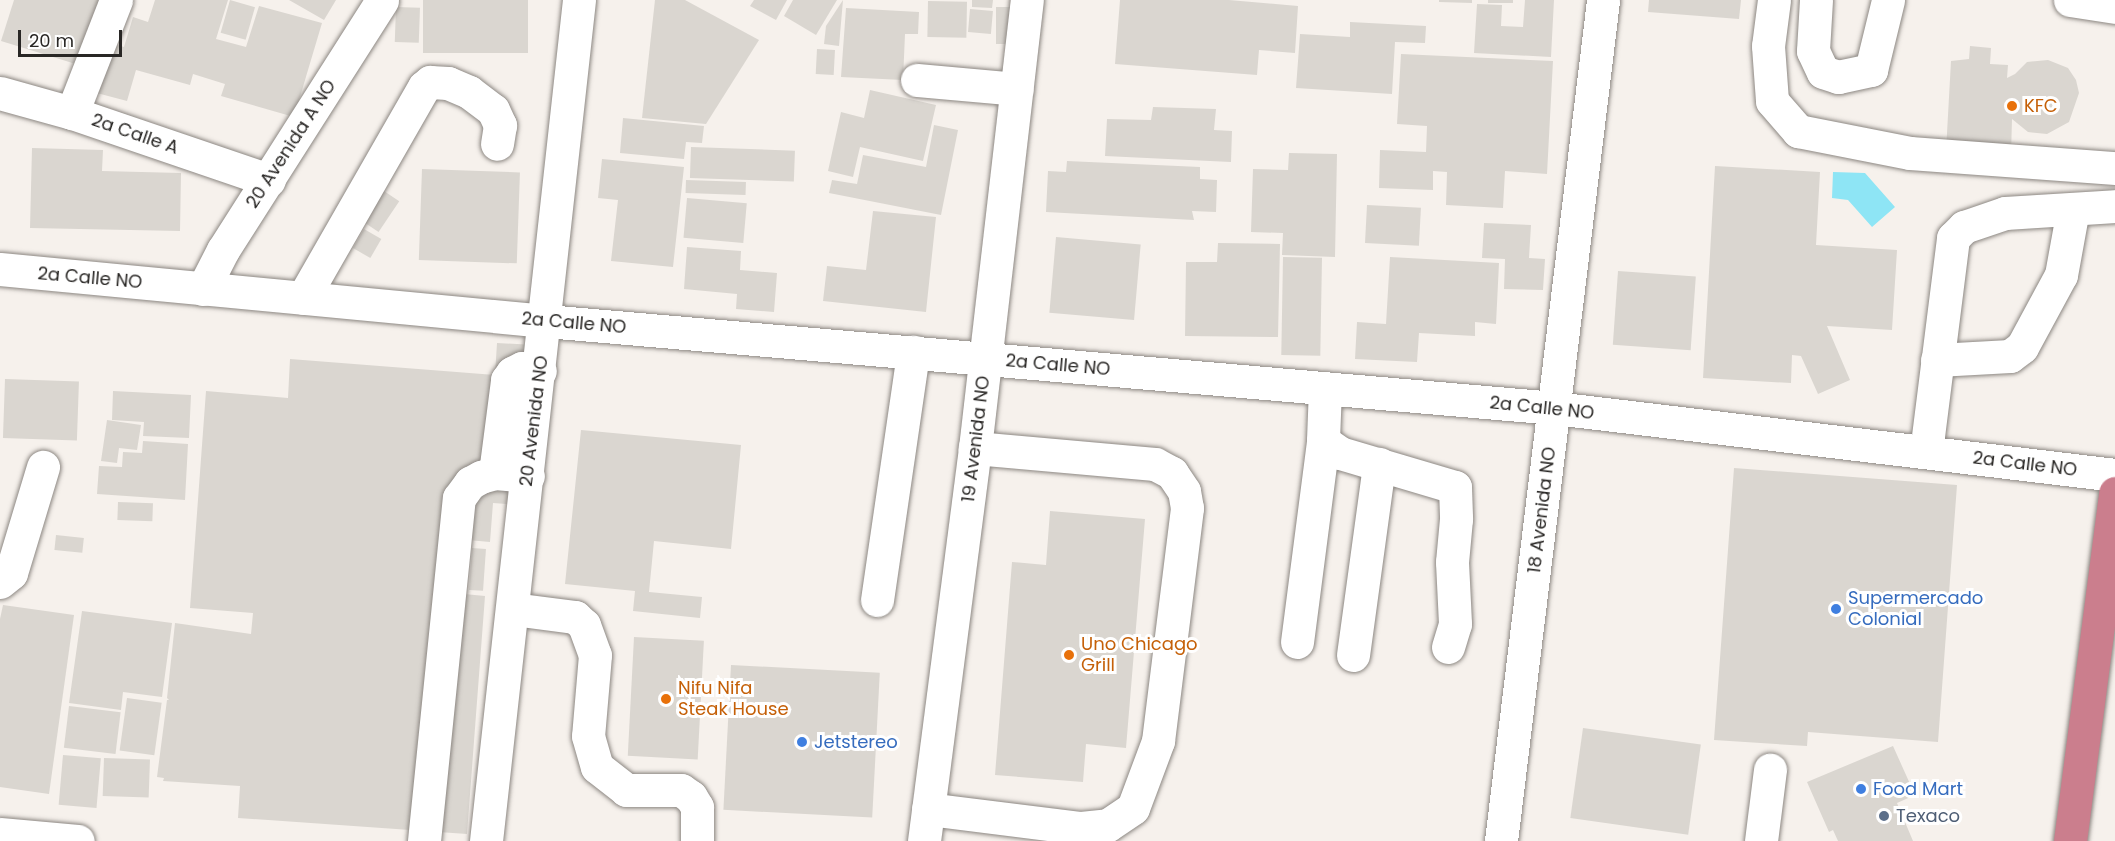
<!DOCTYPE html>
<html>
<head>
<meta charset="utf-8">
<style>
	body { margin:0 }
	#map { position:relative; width:2115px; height:841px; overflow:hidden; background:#f6f1ec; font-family:Poppins,sans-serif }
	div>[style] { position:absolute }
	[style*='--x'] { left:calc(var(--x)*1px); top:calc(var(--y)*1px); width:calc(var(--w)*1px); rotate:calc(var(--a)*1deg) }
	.water>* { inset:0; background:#8ee5f5 }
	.building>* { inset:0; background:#dad6d0; transform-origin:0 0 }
	.roads { filter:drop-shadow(0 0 2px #8c8782) drop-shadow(0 0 2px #8c8782) }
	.minor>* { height:33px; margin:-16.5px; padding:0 16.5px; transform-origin:16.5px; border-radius:16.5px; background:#fff }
	.highway>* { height:33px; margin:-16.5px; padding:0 16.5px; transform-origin:16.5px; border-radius:16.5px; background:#cb7e8d }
	.dots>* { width:16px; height:16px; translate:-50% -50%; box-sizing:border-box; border:3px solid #fff; border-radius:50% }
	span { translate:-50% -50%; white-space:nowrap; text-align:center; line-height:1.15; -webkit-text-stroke:6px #fff; paint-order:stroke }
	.food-label { font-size:18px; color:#c56008 }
	.left { translate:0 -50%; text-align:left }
	.street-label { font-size:18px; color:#292725 }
	.shop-label { font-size:18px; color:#366cbe }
	.service-label { font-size:18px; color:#4e5e75 }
	.scale { position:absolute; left:18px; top:30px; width:104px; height:27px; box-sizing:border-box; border:3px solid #292725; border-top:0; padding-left:8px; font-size:18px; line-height:21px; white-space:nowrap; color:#292725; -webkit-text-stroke:4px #fff; paint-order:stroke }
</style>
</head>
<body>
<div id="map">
	<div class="water">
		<div style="clip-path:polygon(1833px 172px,1865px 173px,1895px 207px,1872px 227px,1848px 200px,1832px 198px)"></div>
	</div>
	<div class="building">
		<div style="clip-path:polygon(14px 0,100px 0,79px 65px,1px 41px)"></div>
		<div style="clip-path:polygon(155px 0,228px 0,216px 39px,246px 47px,259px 6px,322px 23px,294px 117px,221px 96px,225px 84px,193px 74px,190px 85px,136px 70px,127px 101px,93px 92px,108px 42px,124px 47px,133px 17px,148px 22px)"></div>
		<div style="left:230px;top:0;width:26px;height:34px;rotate:16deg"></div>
		<div style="clip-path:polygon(289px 0,336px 0,324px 20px)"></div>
		<div style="left:423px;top:0;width:105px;height:53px"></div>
		<div style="clip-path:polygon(655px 0,685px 0,759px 40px,706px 124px,642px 118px)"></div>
		<div style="clip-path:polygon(754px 0,787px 0,776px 20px,750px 6px)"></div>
		<div style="clip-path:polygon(793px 0,837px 0,816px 35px,784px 16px)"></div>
		<div style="clip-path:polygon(843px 0,839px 46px,824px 44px,826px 26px)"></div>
		<div style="clip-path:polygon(972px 0,993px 0,992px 8px,972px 7px)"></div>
		<div style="clip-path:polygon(1120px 0,1229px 0,1298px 6px,1295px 53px,1259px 50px,1257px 75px,1115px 64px)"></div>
		<div style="clip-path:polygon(1439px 0,1472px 0,1472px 3px,1439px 2px)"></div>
		<div style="left:1488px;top:0;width:25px;height:3px"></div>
		<div style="clip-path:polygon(1525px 0,1554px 0,1551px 57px,1474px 53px,1477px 4px,1502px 5px,1501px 26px,1523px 27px)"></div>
		<div style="clip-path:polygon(1649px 0,1741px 0,1739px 19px,1648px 12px)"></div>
		<div style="left:928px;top:1px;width:39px;height:36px;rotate:1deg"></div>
		<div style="left:396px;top:7px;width:24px;height:35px;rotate:2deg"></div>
		<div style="left:996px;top:7px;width:17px;height:37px"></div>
		<div style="clip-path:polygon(846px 8px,919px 12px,918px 34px,905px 34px,903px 80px,841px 77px)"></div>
		<div style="left:970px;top:9px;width:23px;height:23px;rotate:5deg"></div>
		<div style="clip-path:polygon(1350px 22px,1426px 26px,1425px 43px,1395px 42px,1392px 94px,1296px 88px,1300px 34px,1350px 37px)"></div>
		<div style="clip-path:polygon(1970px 46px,1991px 48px,1990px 64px,2008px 65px,2007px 78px,2015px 74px,2027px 62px,2048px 60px,2068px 68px,2076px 80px,2079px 93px,2069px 122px,2047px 134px,2028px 132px,2012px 119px,2011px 155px,1946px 151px,1951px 61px,1969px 59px)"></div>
		<div style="left:817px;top:49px;width:18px;height:25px;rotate:3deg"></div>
		<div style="clip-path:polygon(1401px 54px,1553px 61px,1547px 174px,1505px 171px,1503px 208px,1446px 205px,1447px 172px,1433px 171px,1433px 190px,1379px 188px,1380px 150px,1426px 152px,1427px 126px,1397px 124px)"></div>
		<div style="clip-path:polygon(870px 90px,936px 105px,923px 161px,860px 147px,853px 177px,828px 171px,841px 112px,864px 118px)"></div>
		<div style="clip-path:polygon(1153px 107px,1216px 109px,1214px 130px,1232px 131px,1231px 162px,1105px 156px,1107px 119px,1151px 120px)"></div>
		<div style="clip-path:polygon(623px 118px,704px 126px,702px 143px,686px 142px,684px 159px,620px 153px)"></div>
		<div style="clip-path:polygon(934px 125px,958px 130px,941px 215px,829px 193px,832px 180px,857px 184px,863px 155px,926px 167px)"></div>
		<div style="left:691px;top:147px;width:104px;height:31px;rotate:2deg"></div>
		<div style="clip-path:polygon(32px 148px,103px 150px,102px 171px,181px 173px,180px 231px,30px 228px)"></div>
		<div style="clip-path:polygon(1289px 153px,1337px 154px,1335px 257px,1282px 255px,1283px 233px,1251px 232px,1253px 169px,1288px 170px)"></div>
		<div style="clip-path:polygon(602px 159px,684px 167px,673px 267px,611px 261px,618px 200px,598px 198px)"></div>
		<div style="clip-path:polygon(1067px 161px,1200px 167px,1200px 179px,1217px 180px,1216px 212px,1192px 211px,1194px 220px,1046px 212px,1048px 171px,1066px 172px)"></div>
		<div style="clip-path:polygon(1715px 166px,1820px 172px,1816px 245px,1897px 250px,1892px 330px,1827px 326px,1850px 380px,1818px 394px,1801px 356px,1792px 355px,1791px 383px,1703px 378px)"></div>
		<div style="left:422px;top:169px;width:98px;height:91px;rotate:2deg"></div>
		<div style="left:686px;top:180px;width:60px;height:13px;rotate:2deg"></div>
		<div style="left:381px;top:189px;width:22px;height:37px;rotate:34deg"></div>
		<div style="left:687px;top:198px;width:60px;height:40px;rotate:5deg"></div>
		<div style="left:1367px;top:205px;width:54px;height:38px;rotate:3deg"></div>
		<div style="clip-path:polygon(873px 211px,936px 217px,926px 312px,823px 301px,827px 266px,866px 270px)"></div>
		<div style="clip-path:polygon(1484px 223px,1531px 225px,1529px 258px,1545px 259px,1543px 290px,1504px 289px,1505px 259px,1482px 258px)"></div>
		<div style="left:364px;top:229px;width:20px;height:22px;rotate:30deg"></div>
		<div style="left:1056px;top:237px;width:85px;height:76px;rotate:5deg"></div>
		<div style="clip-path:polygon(1218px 243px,1280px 244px,1278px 337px,1185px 336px,1186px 262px,1217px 262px)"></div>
		<div style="clip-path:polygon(687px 247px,741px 251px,740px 270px,777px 273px,774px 312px,736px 309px,737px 294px,684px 289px)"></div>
		<div style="left:1283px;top:257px;width:39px;height:98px;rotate:1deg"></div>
		<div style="clip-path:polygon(1390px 257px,1499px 263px,1496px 324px,1475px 322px,1475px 336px,1419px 333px,1417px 362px,1355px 359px,1357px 322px,1386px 324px)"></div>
		<div style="left:1618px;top:271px;width:78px;height:74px;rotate:4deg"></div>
		<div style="clip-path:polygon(497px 343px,535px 345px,523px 505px,493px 503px,490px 542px,468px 540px,464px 594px,485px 596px,467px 834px,238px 818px,240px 786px,163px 781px,164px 778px,157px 777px,167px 700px,169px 700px,167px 698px,175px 623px,251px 634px,253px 613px,190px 608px,206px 391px,288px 398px,290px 359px,495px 375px)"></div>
		<div style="left:5px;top:379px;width:74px;height:59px;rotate:2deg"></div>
		<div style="clip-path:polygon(113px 391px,191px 395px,189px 438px,143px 436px,144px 422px,112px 420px)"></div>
		<div style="clip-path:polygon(107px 420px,141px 425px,137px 450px,119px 448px,117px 463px,101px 461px)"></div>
		<div style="clip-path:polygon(581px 430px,741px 445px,731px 549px,654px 541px,649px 592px,702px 597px,700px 618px,633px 611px,635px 591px,565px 584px)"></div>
		<div style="clip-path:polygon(143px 441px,188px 444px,185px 500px,97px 494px,99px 466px,122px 467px,123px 452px,142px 453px)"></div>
		<div style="clip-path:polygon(1734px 468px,1957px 485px,1938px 742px,1808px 732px,1807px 746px,1714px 740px)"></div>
		<div style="left:118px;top:502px;width:35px;height:18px;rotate:2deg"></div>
		<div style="clip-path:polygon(1050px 511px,1145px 519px,1126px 748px,1086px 744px,1083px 782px,995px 775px,1012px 562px,1046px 565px)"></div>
		<div style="left:56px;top:535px;width:28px;height:15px;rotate:6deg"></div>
		<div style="left:472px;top:548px;width:14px;height:42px;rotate:4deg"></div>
		<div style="clip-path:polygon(3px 605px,74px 615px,49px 794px,0 787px,0 619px)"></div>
		<div style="clip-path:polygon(82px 611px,172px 623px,162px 697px,123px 692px,121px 710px,69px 703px)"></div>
		<div style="left:634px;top:637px;width:70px;height:119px;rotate:3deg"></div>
		<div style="left:731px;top:665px;width:149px;height:145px;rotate:3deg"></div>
		<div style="left:127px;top:698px;width:35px;height:53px;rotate:8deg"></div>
		<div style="left:69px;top:706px;width:52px;height:42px;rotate:7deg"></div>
		<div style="left:1583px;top:728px;width:119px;height:91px;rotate:8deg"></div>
		<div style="clip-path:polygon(1893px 746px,1915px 795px,1897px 803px,1913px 841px,1838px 841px,1833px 830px,1829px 832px,1807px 782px)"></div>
		<div style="left:63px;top:755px;width:38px;height:50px;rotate:5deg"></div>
		<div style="left:104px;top:758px;width:46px;height:38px;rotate:2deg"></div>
	</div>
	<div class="roads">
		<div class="minor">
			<div style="--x:1774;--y:0;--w:46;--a:97.4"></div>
			<div style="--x:1768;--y:46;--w:55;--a:85.8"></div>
			<div style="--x:1772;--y:101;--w:40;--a:49"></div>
			<div style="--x:1798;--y:131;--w:114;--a:11.1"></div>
			<div style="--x:1910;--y:153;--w:206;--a:4.2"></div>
			<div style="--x:1816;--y:0;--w:51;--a:93.4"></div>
			<div style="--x:1813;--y:51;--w:23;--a:65"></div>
			<div style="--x:1823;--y:72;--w:16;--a:18"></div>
			<div style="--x:1838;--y:77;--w:34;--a:-12"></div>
			<div style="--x:1871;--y:70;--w:72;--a:-76.3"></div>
			<div style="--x:2070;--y:0;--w:46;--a:8.8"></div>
			<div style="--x:917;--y:80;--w:100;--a:5.1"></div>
			<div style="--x:0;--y:93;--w:75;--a:15.5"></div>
			<div style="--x:72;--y:113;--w:208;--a:18.8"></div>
			<div style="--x:72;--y:113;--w:121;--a:-68.7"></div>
			<div style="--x:0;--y:269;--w:548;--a:5.44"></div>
			<div style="--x:546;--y:321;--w:1013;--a:4.93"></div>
			<div style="--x:1555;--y:408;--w:564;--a:6.82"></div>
			<div style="--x:203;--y:289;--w:44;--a:-62.9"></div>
			<div style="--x:223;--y:250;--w:296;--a:-57.5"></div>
			<div style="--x:303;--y:298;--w:243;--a:-60.2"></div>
			<div style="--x:424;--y:87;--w:8;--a:-40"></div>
			<div style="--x:430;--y:82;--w:18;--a:3"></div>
			<div style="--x:448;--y:83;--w:23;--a:23"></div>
			<div style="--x:469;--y:92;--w:30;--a:37"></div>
			<div style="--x:493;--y:110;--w:17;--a:65"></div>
			<div style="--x:500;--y:125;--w:19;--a:99"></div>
			<div style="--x:1937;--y:360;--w:73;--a:-3.1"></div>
			<div style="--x:2010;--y:356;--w:15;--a:-37"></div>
			<div style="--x:2022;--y:347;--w:82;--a:-61.6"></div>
			<div style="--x:2061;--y:275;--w:67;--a:-79.7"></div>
			<div style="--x:1325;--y:388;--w:53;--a:92.2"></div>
			<div style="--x:1323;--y:441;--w:21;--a:35"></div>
			<div style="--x:1340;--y:453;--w:120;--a:16.5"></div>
			<div style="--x:1455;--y:487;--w:32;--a:88"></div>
			<div style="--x:1456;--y:519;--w:43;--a:95.3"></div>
			<div style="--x:1452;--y:562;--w:62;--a:87.2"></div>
			<div style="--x:1455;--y:624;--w:24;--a:107"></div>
			<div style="--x:1926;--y:452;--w:216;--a:-82.8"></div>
			<div style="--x:1953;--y:238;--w:16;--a:-45"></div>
			<div style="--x:1964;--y:227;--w:43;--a:-18.9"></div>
			<div style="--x:2005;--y:213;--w:110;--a:-3.6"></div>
			<div style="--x:495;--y:473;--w:94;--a:-82.6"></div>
			<div style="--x:507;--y:380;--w:9;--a:-54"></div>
			<div style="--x:512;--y:373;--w:11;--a:-27"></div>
			<div style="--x:522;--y:368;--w:18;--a:9"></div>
			<div style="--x:0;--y:582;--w:14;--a:-39"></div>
			<div style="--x:11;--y:573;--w:111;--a:-73.2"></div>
			<div style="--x:877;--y:600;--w:251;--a:-81.7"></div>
			<div style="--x:513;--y:609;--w:63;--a:7.4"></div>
			<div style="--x:575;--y:617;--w:12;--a:42"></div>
			<div style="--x:584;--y:625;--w:32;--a:70"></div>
			<div style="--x:595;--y:655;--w:81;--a:94.9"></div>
			<div style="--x:588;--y:736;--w:32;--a:74"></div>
			<div style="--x:597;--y:767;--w:37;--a:38"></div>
			<div style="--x:626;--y:790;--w:55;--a:0"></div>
			<div style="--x:681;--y:790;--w:12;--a:35"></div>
			<div style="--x:691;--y:797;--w:12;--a:59"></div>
			<div style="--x:697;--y:807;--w:34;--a:90"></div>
			<div style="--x:1297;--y:642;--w:203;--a:-82.6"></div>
			<div style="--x:1353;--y:655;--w:193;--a:-82.2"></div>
			<div style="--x:928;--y:809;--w:154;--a:7.1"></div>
			<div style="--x:1081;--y:828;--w:27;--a:-6"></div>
			<div style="--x:1108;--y:825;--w:30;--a:-34"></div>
			<div style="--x:1133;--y:808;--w:72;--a:-69.5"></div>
			<div style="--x:1158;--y:741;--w:235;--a:-82.9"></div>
			<div style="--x:1187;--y:508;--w:17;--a:-100"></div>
			<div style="--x:1184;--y:491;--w:22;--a:-124"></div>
			<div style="--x:1172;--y:473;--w:19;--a:-152"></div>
			<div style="--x:1155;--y:464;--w:181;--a:-174.9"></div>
			<div style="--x:0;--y:834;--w:78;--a:5.1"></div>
			<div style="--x:424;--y:841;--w:345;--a:-84.2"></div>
			<div style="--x:459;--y:498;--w:19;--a:-54"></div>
			<div style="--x:470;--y:483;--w:13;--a:-29"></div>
			<div style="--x:481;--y:477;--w:15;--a:-16"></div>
			<div style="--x:495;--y:473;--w:33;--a:5"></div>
			<div style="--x:486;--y:841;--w:846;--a:-83.69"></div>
			<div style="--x:924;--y:841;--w:396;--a:-82.6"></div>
			<div style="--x:975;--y:448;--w:451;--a:-83.4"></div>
			<div style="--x:1501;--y:841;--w:847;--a:-83.08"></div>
			<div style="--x:1761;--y:841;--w:72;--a:-82.8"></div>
		</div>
		<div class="highway">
			<div style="--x:2070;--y:841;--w:351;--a:-82.6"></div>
		</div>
	</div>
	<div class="dots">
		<div style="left:2012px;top:106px;background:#e8710a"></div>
		<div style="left:1836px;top:609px;background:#3f7fe0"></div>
		<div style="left:1069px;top:655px;background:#e8710a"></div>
		<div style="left:666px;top:699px;background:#e8710a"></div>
		<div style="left:802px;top:742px;background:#3f7fe0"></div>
		<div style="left:1861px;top:789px;background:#3f7fe0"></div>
		<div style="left:1884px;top:816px;background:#5c6f8a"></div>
	</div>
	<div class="food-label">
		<span class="left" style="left:2024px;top:106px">KFC</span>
		<span class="left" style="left:1081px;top:655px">Uno Chicago<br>Grill</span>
		<span class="left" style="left:678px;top:699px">Nifu Nifa<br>Steak House</span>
	</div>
	<div class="street-label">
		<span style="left:135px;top:134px;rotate:19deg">2a Calle A</span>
		<span style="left:291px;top:144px;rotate:-57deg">20 Avenida A NO</span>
		<span style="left:90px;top:278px;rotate:5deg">2a Calle NO</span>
		<span style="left:574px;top:323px;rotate:5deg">2a Calle NO</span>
		<span style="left:1058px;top:365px;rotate:5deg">2a Calle NO</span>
		<span style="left:1542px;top:408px;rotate:6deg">2a Calle NO</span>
		<span style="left:534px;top:421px;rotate:-83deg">20 Avenida NO</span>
		<span style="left:976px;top:439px;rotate:-83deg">19 Avenida NO</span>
		<span style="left:2025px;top:464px;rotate:7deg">2a Calle NO</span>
		<span style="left:1542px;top:510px;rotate:-83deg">18 Avenida NO</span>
	</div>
	<div class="shop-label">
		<span class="left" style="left:1848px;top:609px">Supermercado<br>Colonial</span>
		<span class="left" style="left:814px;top:742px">Jetstereo</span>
		<span class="left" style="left:1873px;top:789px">Food Mart</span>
	</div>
	<div class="service-label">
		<span class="left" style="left:1896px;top:816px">Texaco</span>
	</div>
	<div class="scale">20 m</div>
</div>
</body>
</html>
